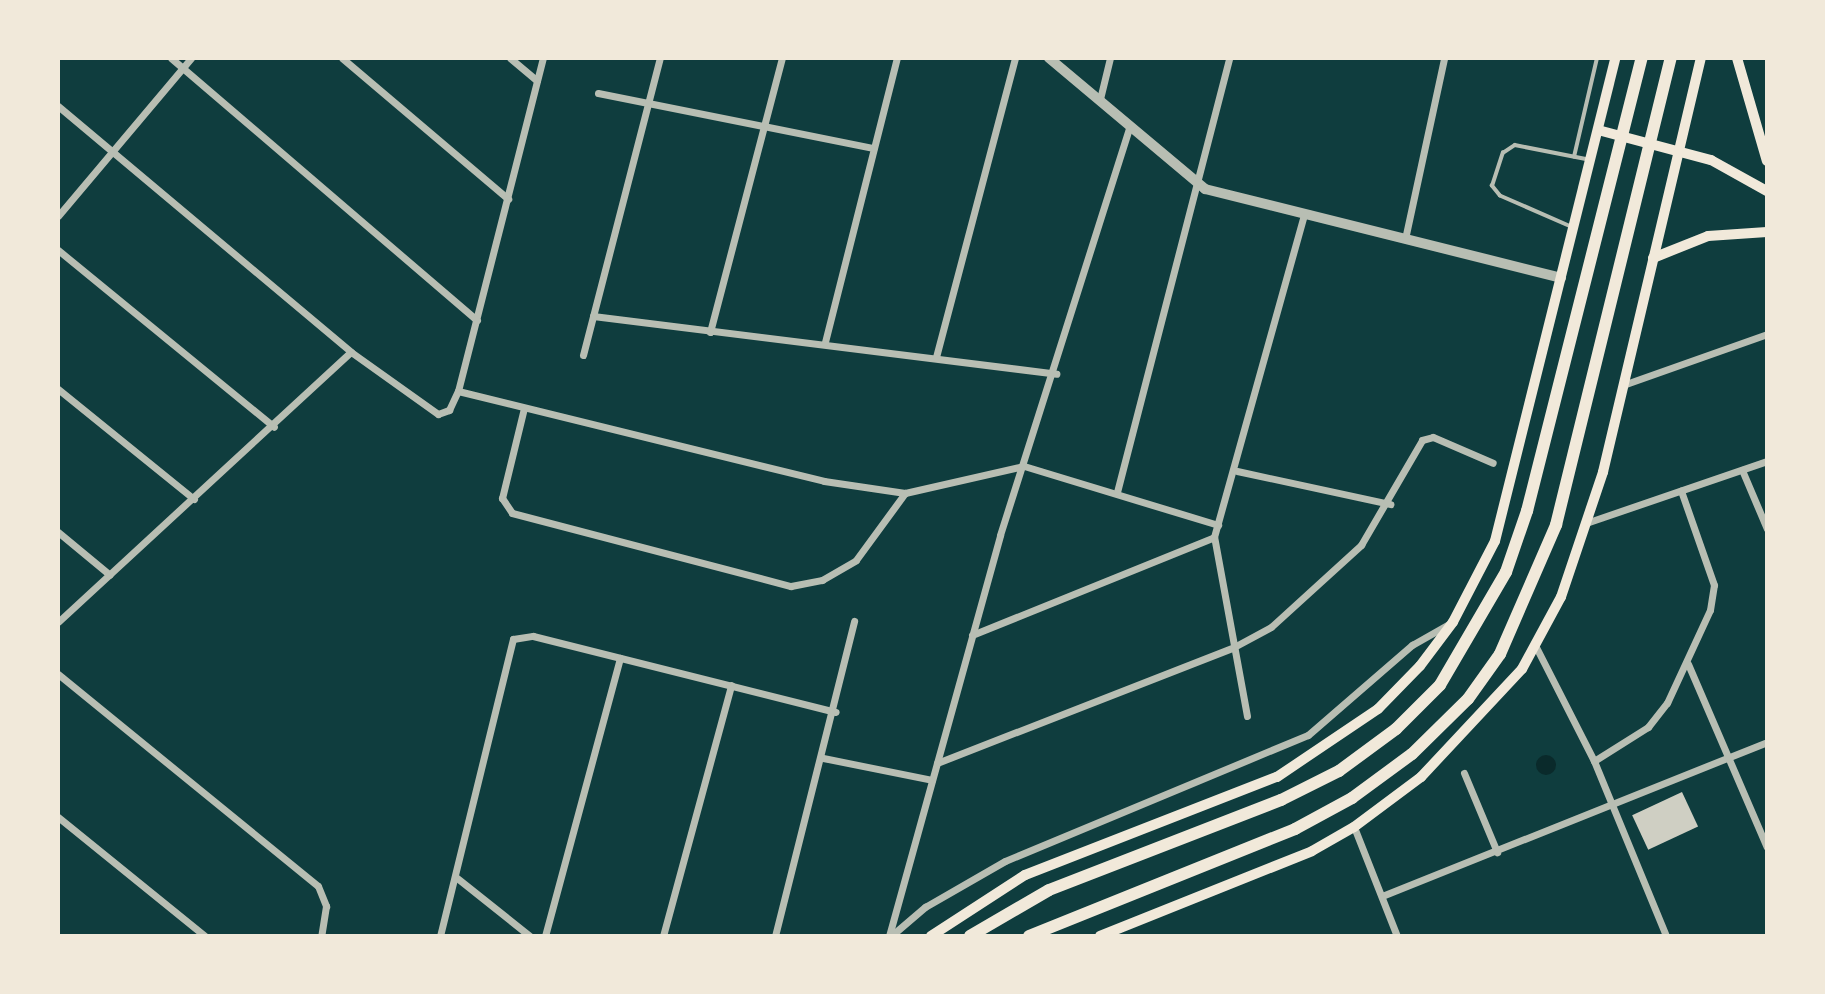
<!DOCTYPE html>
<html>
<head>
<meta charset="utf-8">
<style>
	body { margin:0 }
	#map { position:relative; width:1825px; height:994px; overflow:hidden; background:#0f3d3e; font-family:Literata,serif }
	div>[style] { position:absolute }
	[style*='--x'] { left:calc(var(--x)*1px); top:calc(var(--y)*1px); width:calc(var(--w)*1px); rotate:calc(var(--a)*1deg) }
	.water>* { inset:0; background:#0a2a2b }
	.round { border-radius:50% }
	.building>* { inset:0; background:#cfcfc3; transform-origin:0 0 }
	.service>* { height:3.5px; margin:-1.75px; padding:0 1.75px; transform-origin:1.75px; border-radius:1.75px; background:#b8beb3 }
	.minor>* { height:7px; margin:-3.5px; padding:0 3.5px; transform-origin:3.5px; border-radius:3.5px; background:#b8beb3 }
	.tertiary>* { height:10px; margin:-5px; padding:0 5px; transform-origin:5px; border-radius:5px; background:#b8beb3 }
	.secondary>* { height:10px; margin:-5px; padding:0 5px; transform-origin:5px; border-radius:5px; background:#f1e9da }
	.trunk>* { height:12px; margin:-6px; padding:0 6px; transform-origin:6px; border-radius:6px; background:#f1e9da }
	span { translate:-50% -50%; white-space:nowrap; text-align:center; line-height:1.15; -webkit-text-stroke:5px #f1e9da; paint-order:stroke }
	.frame { position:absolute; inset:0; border:60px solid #f1e9da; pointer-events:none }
</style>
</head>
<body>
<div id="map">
	<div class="water">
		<div class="round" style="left:1536px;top:755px;width:20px;height:20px"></div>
	</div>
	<div class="building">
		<div style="left:1682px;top:792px;width:38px;height:55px;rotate:65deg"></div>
	</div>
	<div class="service">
		<div style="--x:1574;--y:157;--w:102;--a:-76.9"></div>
		<div style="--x:1571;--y:227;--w:77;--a:-156.4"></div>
		<div style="--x:1500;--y:196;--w:13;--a:-129"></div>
		<div style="--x:1492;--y:186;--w:35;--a:-72"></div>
		<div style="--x:1503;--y:153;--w:14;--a:-34"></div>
		<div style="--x:1515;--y:145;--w:72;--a:11.2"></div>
	</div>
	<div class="minor">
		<div style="--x:171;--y:58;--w:403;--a:40.6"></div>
		<div style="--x:342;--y:58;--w:218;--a:40.3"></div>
		<div style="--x:510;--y:58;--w:35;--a:40"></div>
		<div style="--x:598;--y:93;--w:281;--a:11.3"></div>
		<div style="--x:1100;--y:99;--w:42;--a:-76.3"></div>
		<div style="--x:58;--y:106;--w:383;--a:40"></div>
		<div style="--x:351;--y:352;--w:107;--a:35.5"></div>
		<div style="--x:438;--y:414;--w:12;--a:-20"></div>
		<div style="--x:449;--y:410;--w:21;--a:-65"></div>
		<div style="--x:458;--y:391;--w:344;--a:-75.7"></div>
		<div style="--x:58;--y:216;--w:207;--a:-49.9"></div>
		<div style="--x:1405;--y:239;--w:185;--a:-77.8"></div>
		<div style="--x:58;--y:250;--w:279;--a:39.3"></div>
		<div style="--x:593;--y:316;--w:467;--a:7.1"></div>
		<div style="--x:710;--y:332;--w:283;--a:-75.3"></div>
		<div style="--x:825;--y:342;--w:293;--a:-75.8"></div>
		<div style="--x:583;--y:355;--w:307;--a:-75.5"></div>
		<div style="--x:936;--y:357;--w:309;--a:-75.2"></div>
		<div style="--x:1623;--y:385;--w:153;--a:-19.5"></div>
		<div style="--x:58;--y:389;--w:175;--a:39"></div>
		<div style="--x:458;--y:391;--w:377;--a:13.8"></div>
		<div style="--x:824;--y:481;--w:82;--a:8.4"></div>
		<div style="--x:905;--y:493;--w:122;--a:-12.8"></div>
		<div style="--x:1024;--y:466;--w:203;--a:16.9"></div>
		<div style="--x:524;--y:408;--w:93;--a:103.7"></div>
		<div style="--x:502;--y:498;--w:18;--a:56"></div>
		<div style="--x:512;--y:513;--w:288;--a:14.7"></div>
		<div style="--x:791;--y:586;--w:32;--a:-11"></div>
		<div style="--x:822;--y:580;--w:39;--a:-30"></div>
		<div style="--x:856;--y:560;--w:83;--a:-53.8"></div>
		<div style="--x:1742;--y:470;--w:64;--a:67"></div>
		<div style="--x:1237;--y:471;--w:157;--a:12.2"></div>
		<div style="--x:1117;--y:492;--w:448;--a:-75.5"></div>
		<div style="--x:1586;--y:523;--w:191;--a:-18.9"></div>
		<div style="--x:58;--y:532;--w:67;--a:39.6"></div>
		<div style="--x:58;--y:622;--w:398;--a:-42.7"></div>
		<div style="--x:972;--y:635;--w:261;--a:-22"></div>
		<div style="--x:1536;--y:647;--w:128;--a:63"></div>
		<div style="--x:1594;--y:761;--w:189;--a:67.6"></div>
		<div style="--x:1688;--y:664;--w:199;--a:66.7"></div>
		<div style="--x:58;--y:674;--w:335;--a:39.2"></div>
		<div style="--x:318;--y:886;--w:22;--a:68"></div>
		<div style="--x:326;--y:906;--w:30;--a:99"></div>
		<div style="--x:1247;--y:716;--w:182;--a:-100.4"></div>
		<div style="--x:1214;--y:537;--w:335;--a:-74.4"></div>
		<div style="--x:823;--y:758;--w:111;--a:11.4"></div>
		<div style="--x:1594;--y:761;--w:64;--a:-32.2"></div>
		<div style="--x:1648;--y:727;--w:31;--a:-52"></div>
		<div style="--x:1667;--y:703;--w:102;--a:-65.2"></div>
		<div style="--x:1710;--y:610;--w:25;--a:-81"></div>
		<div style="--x:1714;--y:585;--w:100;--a:-109.3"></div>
		<div style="--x:937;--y:763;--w:319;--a:-21.3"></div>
		<div style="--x:1234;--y:647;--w:42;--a:-28.4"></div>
		<div style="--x:1271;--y:627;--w:122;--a:-42.3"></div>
		<div style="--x:1361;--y:545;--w:121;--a:-59.8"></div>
		<div style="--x:1422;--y:440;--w:11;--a:-15"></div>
		<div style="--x:1433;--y:437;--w:65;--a:23.4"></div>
		<div style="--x:1464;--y:773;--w:86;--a:67.3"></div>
		<div style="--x:58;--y:817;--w:189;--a:39"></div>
		<div style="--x:1354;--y:827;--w:117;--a:68.5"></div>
		<div style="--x:457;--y:878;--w:93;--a:38.5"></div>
		<div style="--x:1382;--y:896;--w:415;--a:-21.8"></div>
		<div style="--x:440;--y:936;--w:306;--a:-76.2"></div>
		<div style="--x:513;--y:639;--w:20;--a:-9"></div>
		<div style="--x:533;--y:636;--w:312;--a:14.1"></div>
		<div style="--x:545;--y:936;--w:288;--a:-74.9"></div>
		<div style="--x:663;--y:936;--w:260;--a:-74.8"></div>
		<div style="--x:775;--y:936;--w:325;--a:-75.9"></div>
		<div style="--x:889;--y:936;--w:416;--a:-74.5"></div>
		<div style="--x:1000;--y:535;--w:429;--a:-72.4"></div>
		<div style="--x:891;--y:936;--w:45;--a:-40.5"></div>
		<div style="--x:925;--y:907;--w:92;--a:-29.9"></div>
		<div style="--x:1005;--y:861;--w:328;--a:-22.6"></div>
		<div style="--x:1308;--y:735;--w:138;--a:-40.9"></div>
		<div style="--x:1412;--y:645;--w:43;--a:-29.6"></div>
	</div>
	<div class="tertiary">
		<div style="--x:1049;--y:58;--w:204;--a:40"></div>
		<div style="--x:1205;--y:189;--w:367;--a:14"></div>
	</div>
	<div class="secondary">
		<div style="--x:1737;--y:58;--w:107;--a:73.8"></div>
		<div style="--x:1598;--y:130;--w:117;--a:14.9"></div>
		<div style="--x:1711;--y:160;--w:64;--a:29"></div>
		<div style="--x:1653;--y:258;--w:59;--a:-21.8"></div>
		<div style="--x:1708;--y:236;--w:59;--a:-3.9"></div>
		<div style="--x:931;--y:936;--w:112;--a:-33"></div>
		<div style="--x:1025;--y:875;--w:270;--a:-21.3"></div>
		<div style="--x:1277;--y:777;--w:122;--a:-34"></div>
		<div style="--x:1378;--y:709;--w:60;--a:-45.7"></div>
		<div style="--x:1420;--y:666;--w:55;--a:-53.1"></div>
		<div style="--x:1453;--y:622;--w:91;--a:-62.6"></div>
		<div style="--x:1495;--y:541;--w:498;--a:-76"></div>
		<div style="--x:1100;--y:936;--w:228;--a:-21.8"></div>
		<div style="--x:1312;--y:851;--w:48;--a:-29.7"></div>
		<div style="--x:1354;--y:827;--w:84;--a:-36.7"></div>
		<div style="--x:1421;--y:777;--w:148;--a:-46.9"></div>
		<div style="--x:1522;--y:669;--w:82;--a:-61.6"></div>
		<div style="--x:1561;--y:597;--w:132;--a:-71.4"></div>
		<div style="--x:1603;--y:472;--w:425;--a:-76.7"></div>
	</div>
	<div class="trunk">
		<div style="--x:970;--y:936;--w:91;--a:-30.2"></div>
		<div style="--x:1049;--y:890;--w:249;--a:-21.2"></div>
		<div style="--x:1281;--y:800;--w:65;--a:-26.6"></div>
		<div style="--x:1339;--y:771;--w:71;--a:-36.4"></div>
		<div style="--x:1396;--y:729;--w:62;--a:-45"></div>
		<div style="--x:1440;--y:685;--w:131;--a:-59.7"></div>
		<div style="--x:1506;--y:572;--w:65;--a:-71"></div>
		<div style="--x:1527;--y:511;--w:467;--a:-75.8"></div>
		<div style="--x:1029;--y:936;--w:287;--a:-21.9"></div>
		<div style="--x:1295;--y:829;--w:65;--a:-28.5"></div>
		<div style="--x:1352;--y:798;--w:74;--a:-36.3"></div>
		<div style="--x:1412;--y:754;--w:78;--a:-44.5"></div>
		<div style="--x:1468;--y:699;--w:55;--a:-54.6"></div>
		<div style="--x:1500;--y:654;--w:141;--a:-66.5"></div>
		<div style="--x:1556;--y:525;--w:481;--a:-76.2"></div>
	</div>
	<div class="frame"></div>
</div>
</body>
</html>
